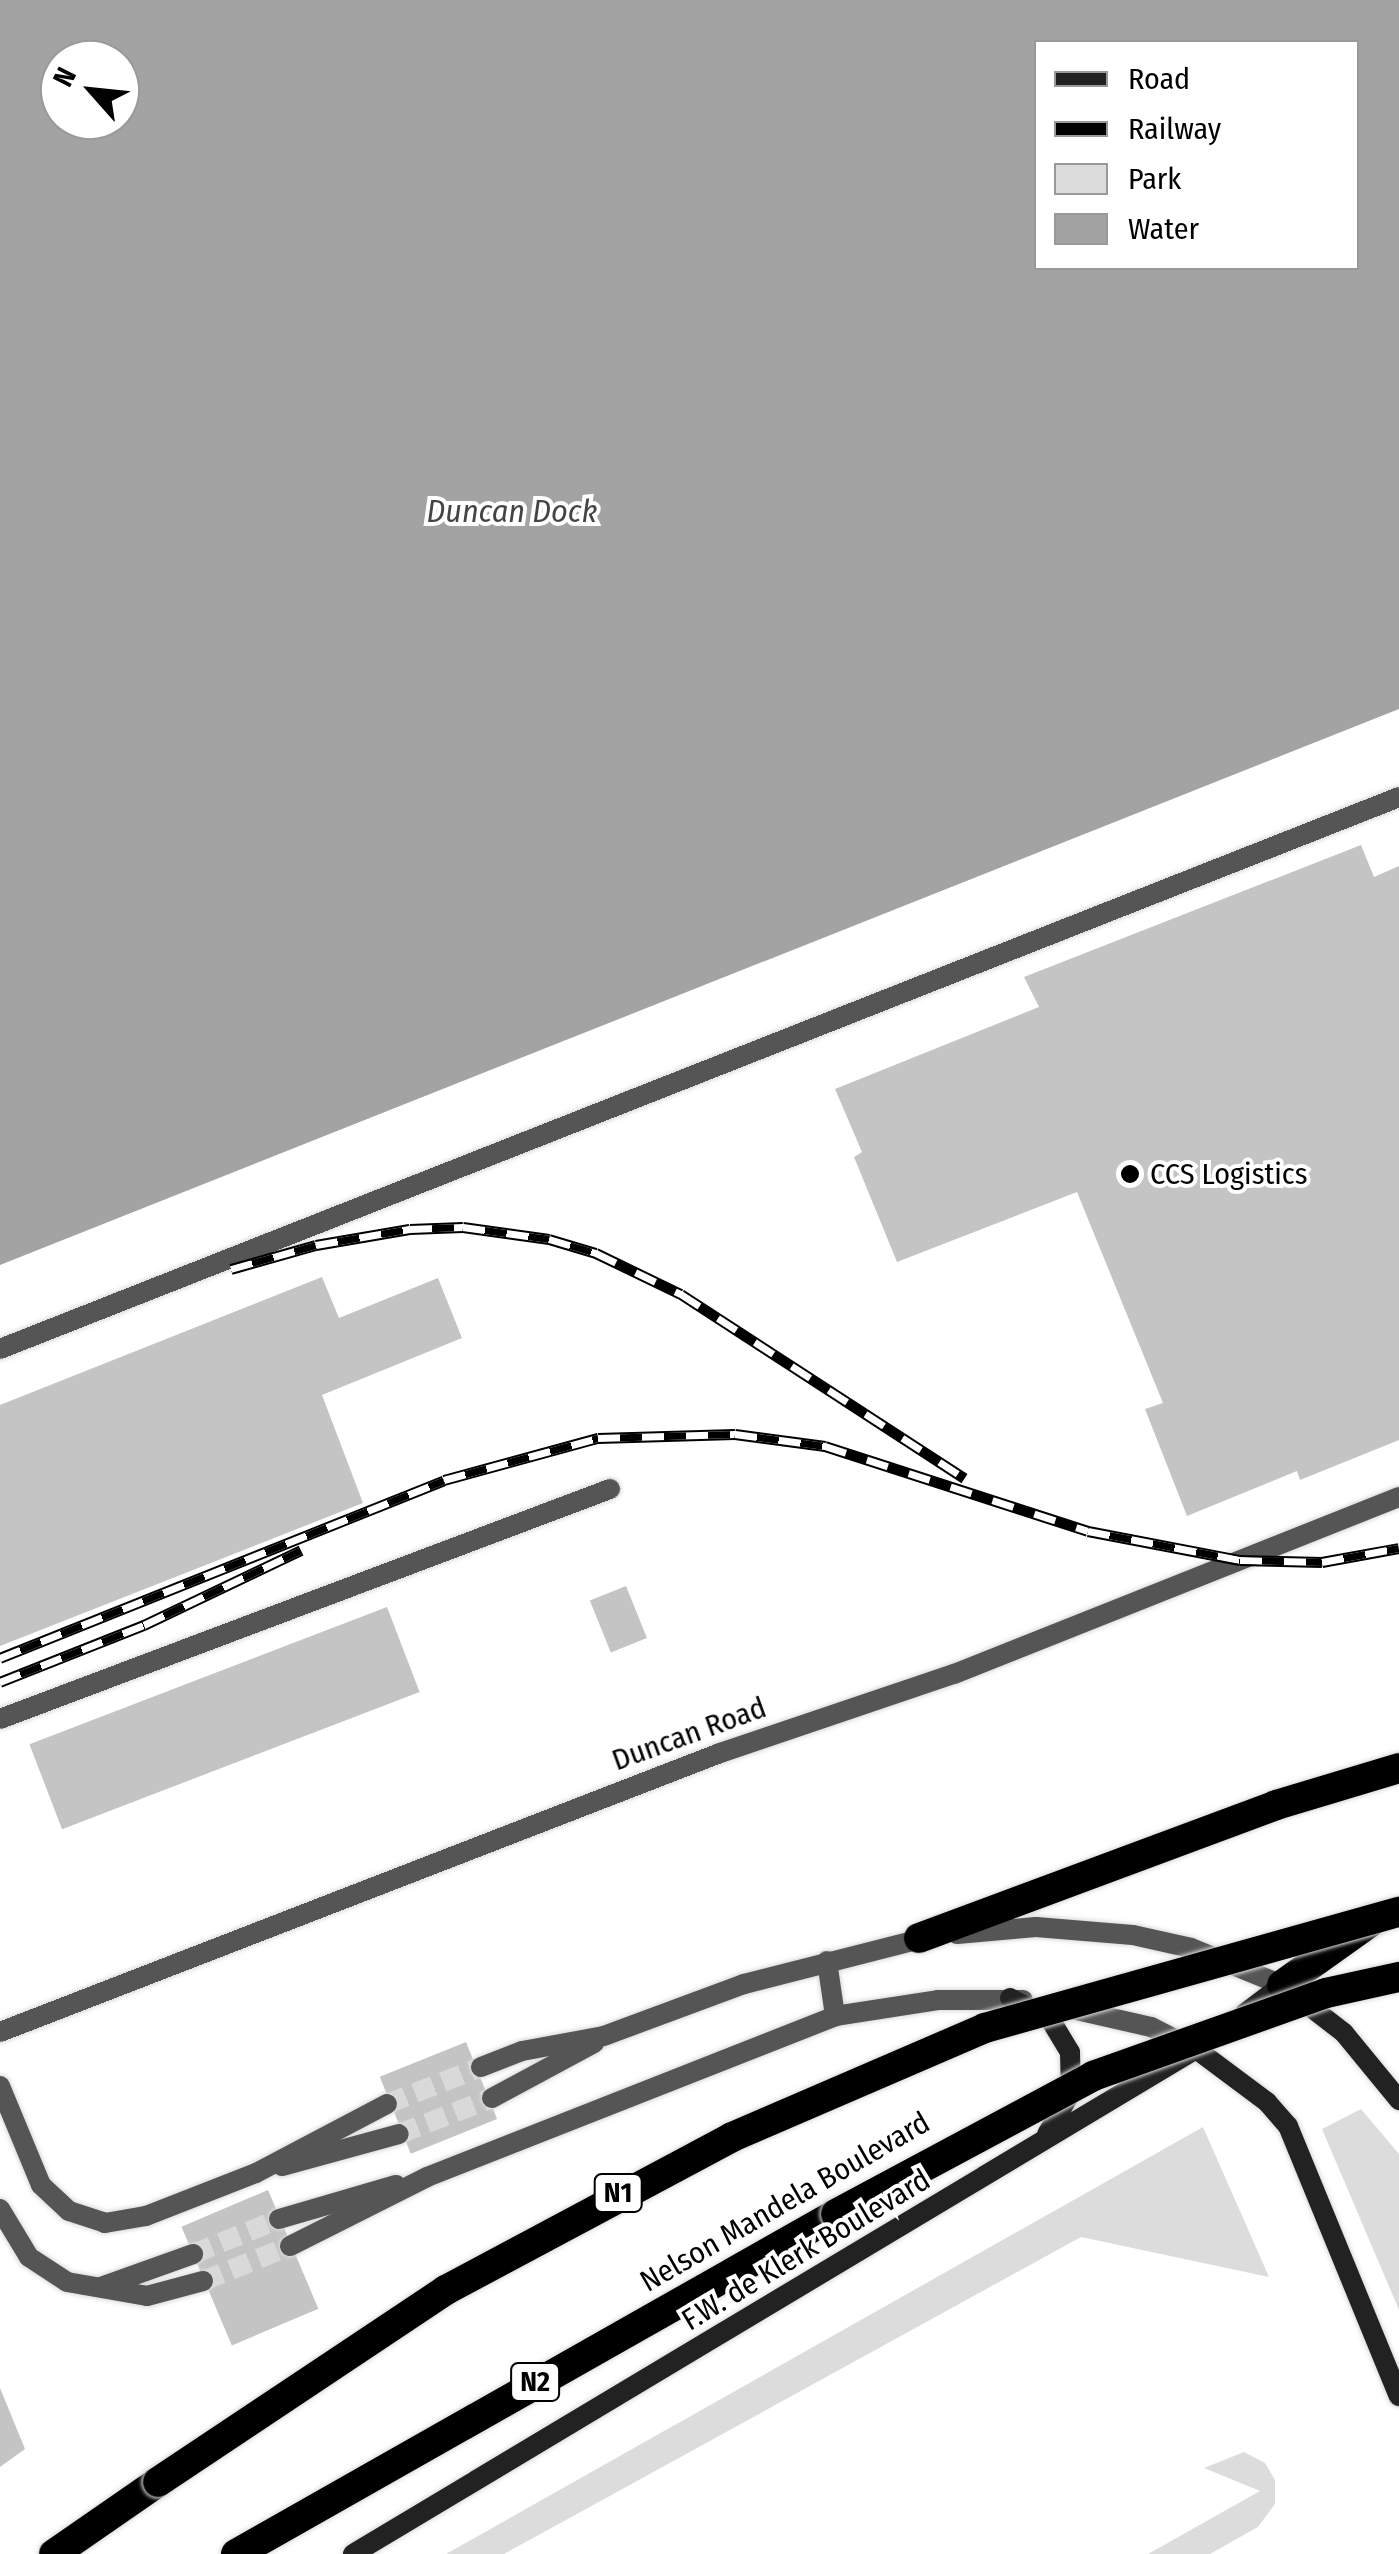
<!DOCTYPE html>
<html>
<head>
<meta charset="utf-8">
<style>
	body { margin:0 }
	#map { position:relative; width:1399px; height:2554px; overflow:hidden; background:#fff; font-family:"Fira Sans Condensed",sans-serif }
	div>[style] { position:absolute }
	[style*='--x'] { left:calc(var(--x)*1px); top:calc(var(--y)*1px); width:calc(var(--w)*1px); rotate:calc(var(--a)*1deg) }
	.green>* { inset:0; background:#dcdcdc }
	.water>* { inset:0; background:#a3a3a3 }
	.building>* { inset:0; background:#c4c4c4; transform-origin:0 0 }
	.minor-tunnel>* { height:20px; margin-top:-10px; transform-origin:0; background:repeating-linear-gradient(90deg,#d9d9d9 0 20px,transparent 0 30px) }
	.roads { filter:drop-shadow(0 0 2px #dbdbdb) drop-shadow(0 0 2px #dbdbdb) }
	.service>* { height:20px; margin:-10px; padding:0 10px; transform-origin:10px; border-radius:10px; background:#555 }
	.minor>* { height:20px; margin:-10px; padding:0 10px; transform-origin:10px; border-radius:10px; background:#555 }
	.secondary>* { height:20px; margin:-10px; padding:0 10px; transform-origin:10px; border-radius:10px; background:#222 }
	.motorway>* { height:30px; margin:-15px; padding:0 15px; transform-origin:15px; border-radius:15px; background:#000 }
	.rail>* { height:11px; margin-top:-5.5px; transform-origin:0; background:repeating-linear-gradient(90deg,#fff 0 22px,#000 0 44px); box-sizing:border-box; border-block:2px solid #000 }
	.bridges { filter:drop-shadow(0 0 2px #dbdbdb) drop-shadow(0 0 2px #dbdbdb) }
	.motorway-bridge>* { height:30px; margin:-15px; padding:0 15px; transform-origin:15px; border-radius:15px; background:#000 }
	.dots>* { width:28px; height:28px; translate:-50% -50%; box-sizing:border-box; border:5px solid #fff; border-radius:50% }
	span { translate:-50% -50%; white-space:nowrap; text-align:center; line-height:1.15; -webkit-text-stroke:8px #fff; paint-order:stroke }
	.shield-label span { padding:2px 8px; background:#fff; border:2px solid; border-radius:8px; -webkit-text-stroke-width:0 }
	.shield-label { font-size:28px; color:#000; font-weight:700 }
	.poi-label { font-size:30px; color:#000 }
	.left { translate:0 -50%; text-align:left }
	.street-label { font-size:30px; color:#000 }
	.water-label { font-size:32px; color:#444; font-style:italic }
	.legend { position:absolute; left:1034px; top:40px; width:325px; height:230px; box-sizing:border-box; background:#fff; border:2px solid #999; margin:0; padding:12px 18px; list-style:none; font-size:30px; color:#000 }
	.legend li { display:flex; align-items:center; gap:20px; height:50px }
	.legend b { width:50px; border:2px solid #999 }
	.north { position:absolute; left:40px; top:40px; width:100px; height:100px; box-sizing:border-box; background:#fff; border:2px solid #999; border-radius:50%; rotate:297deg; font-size:28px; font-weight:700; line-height:40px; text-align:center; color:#000 }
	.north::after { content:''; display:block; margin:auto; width:35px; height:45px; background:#000; clip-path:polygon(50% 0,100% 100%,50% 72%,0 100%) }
</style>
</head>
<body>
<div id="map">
	<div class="green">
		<div style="clip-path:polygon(1361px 2109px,1399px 2154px,1399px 2310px,1322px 2129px)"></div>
		<div style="clip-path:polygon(1203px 2127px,1269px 2277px,1081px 2237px,504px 2554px,446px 2554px)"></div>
		<div style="clip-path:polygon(1244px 2452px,1265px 2463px,1275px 2480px,1275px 2504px,1258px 2527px,1210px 2554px,1148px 2554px,1260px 2491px,1204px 2468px)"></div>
	</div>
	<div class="water">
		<div style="clip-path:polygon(evenodd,0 0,1399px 0,1399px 709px,0 1265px,0 0,1036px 42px,1356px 42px,1356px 268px,1036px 268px,1036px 42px,0 0,60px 60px,120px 60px,120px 120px,60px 120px,60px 60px)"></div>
	</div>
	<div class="building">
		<div style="clip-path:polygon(1361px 845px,1374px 877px,1399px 866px,1399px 1440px,1300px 1480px,1297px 1471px,1187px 1516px,1145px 1409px,1163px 1403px,1077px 1192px,897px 1262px,854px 1157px,862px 1152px,835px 1089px,1039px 1007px,1024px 977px)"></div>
		<div style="clip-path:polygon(322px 1277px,339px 1318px,438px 1278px,462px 1338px,322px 1395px,363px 1503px,0 1646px,0 1405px)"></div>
		<div style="left:626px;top:1586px;width:56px;height:39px;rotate:68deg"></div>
		<div style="left:387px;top:1607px;width:91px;height:383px;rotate:69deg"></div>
		<div style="left:466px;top:2042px;width:83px;height:93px;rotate:68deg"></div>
		<div style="left:268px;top:2190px;width:129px;height:94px;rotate:67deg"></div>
		<div style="clip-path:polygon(0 2388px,25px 2449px,0 2467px)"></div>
	</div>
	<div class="minor-tunnel">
		<div style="--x:387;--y:2104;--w:101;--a:-21.5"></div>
		<div style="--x:399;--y:2134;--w:100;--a:-21.2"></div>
		<div style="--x:193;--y:2254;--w:93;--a:-22.1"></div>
		<div style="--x:203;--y:2281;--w:94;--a:-21.9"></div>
	</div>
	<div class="roads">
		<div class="service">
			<div style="--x:0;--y:1349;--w:1504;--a:-21.53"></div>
			<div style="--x:0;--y:1719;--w:652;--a:-20.66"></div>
		</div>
		<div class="minor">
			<div style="--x:957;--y:1934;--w:79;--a:-5.1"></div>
			<div style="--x:1036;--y:1927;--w:97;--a:4.7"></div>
			<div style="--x:1133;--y:1935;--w:59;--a:12.6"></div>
			<div style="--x:1191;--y:1948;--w:98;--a:22.1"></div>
			<div style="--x:827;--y:1961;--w:56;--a:81.7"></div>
			<div style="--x:1072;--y:2009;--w:81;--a:12.8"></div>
			<div style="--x:1151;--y:2027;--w:39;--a:27"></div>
			<div style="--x:0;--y:2032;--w:772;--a:-21.18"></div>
			<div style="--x:720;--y:1753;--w:247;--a:-18.7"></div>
			<div style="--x:954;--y:1674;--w:479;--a:-21.7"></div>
			<div style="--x:481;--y:2067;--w:44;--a:-21.3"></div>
			<div style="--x:522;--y:2051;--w:83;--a:-10.4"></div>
			<div style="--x:604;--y:2036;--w:149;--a:-20.4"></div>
			<div style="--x:744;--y:1984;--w:191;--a:-14.3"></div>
			<div style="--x:0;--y:2086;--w:107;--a:67.5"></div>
			<div style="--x:41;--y:2185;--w:38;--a:43"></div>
			<div style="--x:69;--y:2211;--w:38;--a:18"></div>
			<div style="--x:105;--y:2223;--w:42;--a:-9.7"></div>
			<div style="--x:146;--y:2216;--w:118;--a:-21.4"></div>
			<div style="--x:256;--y:2173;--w:148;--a:-27.8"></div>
			<div style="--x:492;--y:2098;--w:116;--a:-28.3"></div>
			<div style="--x:282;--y:2166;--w:121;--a:-15.3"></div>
			<div style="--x:0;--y:2209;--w:56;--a:58.9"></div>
			<div style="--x:29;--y:2257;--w:45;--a:33.3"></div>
			<div style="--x:67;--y:2282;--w:81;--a:9.9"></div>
			<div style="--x:147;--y:2296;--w:58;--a:-15"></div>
			<div style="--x:279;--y:2219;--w:122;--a:-16.2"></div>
			<div style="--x:290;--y:2246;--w:153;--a:-26.7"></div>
			<div style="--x:427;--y:2177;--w:439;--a:-21.5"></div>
			<div style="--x:835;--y:2016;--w:104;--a:-8.8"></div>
			<div style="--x:938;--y:2000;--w:85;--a:0"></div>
			<div style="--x:101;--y:2287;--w:98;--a:-19.7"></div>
		</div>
		<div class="secondary">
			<div style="--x:1010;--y:1998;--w:45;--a:27.7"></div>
			<div style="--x:1050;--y:2019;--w:39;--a:59"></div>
			<div style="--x:1070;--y:2052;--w:40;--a:88.6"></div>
			<div style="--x:1071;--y:2092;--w:48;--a:119.7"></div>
			<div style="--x:1244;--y:2014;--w:48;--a:-37.3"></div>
			<div style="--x:1282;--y:1985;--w:78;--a:37.7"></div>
			<div style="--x:1344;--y:2033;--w:87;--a:50.6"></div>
			<div style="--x:1196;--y:2049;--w:89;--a:36.7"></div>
			<div style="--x:1267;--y:2102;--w:32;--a:49"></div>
			<div style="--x:1288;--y:2126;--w:292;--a:67.7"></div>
			<div style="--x:353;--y:2554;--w:983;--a:-30.92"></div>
		</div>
		<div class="motorway">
			<div style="--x:919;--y:1938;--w:381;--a:-20.4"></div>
			<div style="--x:1276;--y:1805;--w:128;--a:-16.7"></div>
			<div style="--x:1282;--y:1985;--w:112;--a:-35.5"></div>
			<div style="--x:54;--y:2554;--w:126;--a:-34.7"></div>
			<div style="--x:236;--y:2554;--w:690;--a:-29.54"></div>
		</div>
	</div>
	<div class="rail">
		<div style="--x:231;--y:1269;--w:88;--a:-15.8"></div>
		<div style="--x:316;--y:1245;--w:95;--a:-9.7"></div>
		<div style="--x:410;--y:1229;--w:53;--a:-2.2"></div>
		<div style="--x:463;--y:1227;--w:87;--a:7.9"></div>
		<div style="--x:549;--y:1239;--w:49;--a:16.6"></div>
		<div style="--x:596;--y:1253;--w:94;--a:25.8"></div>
		<div style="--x:681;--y:1294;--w:338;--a:33"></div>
		<div style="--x:0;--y:1658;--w:478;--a:-21.8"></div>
		<div style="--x:444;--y:1480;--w:160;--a:-15.3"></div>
		<div style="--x:598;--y:1438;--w:137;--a:-1.7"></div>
		<div style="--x:735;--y:1434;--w:91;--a:7.6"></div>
		<div style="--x:825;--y:1446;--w:276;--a:17.9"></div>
		<div style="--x:1088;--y:1531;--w:155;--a:10.8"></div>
		<div style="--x:1240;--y:1560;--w:82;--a:1.4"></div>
		<div style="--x:1322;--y:1562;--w:78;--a:-10.3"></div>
		<div style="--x:0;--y:1682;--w:155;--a:-21.6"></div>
		<div style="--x:144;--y:1625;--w:174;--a:-25.5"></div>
	</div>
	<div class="bridges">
		<div class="motorway-bridge">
			<div style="--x:836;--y:2214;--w:292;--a:-28.2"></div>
			<div style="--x:1093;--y:2076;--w:247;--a:-19.6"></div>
			<div style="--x:1326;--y:1993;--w:75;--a:-12.4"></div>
			<div style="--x:158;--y:2482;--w:346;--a:-33.7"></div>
			<div style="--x:446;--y:2290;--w:324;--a:-28.1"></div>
			<div style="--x:732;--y:2137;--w:275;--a:-23.3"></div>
			<div style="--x:985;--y:2028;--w:430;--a:-15.7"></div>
		</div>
	</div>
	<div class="dots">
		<div style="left:1130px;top:1174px;background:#000"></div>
	</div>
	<div class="shield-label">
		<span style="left:618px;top:2193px">N1</span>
		<span style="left:535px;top:2382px">N2</span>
	</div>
	<div class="poi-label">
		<span class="left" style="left:1150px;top:1174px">CCS Logistics</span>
	</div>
	<div class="street-label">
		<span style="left:689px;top:1734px;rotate:-20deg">Duncan Road</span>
		<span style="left:785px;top:2202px;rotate:-30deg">Nelson Mandela Boulevard</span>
		<span style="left:806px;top:2250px;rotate:-31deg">F.W. de Klerk Boulevard</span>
	</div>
	<div class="water-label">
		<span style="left:512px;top:511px">Duncan Dock</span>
	</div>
	<ul class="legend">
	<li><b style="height:12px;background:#222"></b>Road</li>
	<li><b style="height:12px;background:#000"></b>Railway</li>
	<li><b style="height:28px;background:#dcdcdc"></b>Park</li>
	<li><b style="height:28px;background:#a3a3a3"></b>Water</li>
	</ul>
	<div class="north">N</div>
</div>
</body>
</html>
